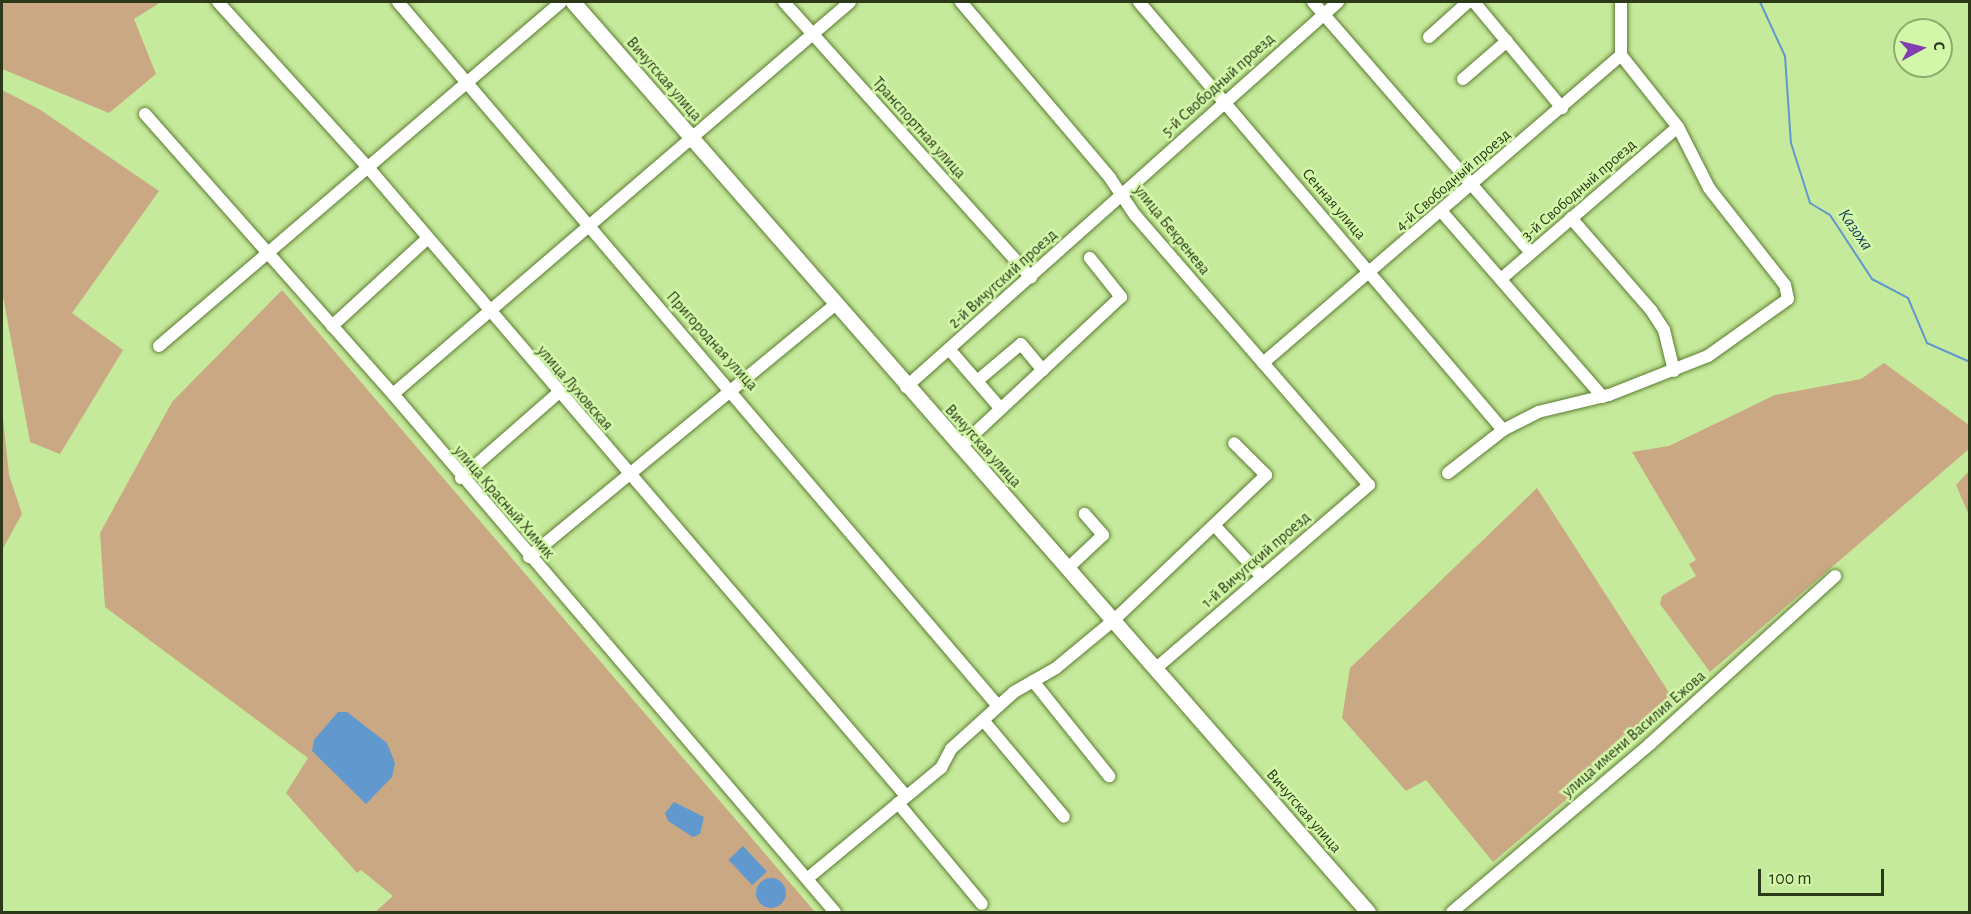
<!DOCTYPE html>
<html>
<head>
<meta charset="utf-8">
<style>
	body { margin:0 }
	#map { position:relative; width:1971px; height:914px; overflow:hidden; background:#c6ea9b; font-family:"Alegreya Sans",sans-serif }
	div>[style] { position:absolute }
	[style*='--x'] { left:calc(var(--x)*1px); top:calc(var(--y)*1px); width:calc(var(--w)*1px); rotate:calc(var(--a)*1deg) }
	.green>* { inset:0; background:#caa884 }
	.water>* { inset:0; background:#6198cd; transform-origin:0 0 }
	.round { border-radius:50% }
	.stream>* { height:2px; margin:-1px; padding:0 1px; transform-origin:1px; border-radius:1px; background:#6198cd }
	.roads { filter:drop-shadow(0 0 2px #5d7c31) drop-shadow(0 0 2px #5d7c31) }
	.minor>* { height:12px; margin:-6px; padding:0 6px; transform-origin:6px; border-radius:6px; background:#fff }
	.major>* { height:15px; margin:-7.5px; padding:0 7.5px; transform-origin:7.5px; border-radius:7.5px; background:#fff }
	span { translate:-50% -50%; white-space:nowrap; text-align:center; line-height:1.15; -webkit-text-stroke:5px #d3f7a8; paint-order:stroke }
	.street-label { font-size:16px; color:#2b3919 }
	.water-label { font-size:18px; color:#123b5f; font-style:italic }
	.frame { position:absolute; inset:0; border:3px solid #2b3919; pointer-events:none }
	.north { position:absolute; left:1893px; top:18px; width:60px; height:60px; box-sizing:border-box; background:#d3f7a8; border:2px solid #90ab6f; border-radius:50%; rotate:83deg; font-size:16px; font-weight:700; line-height:24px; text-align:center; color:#2b3919 }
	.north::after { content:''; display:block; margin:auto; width:21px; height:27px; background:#813db1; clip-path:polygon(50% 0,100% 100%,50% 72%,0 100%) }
	.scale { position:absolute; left:1758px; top:869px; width:126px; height:27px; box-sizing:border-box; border:3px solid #2b3919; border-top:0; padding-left:8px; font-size:18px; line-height:21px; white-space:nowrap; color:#2b3919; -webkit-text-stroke:4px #d3f7a8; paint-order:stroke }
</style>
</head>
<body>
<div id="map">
	<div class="green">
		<div style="clip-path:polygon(2px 2px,161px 2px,134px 19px,156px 74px,109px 113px,2px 69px)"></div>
		<div style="clip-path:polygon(2px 90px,39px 109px,159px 191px,72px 313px,123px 350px,60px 454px,30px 442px,2px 291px)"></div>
		<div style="clip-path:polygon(282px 290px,815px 912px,375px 912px,393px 896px,361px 870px,357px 873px,286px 793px,308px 758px,105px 607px,100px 533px,172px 402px)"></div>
		<div style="clip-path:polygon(1884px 363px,1969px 425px,1969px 449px,1710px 672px,1660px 604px,1662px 596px,1696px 576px,1689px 564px,1696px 560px,1632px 452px,1669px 446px,1775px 395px,1861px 379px)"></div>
		<div style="clip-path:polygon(2px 409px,9px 475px,22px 514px,2px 550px)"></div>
		<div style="clip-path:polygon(1969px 471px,1969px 515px,1956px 485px)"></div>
		<div style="clip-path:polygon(1537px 488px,1677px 705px,1493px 862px,1426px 780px,1406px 791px,1342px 718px,1350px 668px)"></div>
	</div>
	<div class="water">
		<div style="clip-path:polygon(338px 712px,347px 712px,387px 743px,395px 763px,392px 777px,366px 804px,312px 751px,314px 740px)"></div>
		<div style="clip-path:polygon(674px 802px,704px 817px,700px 834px,693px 837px,668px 821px,665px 813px)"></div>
		<div style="left:743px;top:846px;width:35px;height:20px;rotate:47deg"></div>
		<div class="round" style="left:756px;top:878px;width:30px;height:30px"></div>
	</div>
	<div class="stream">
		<div style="--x:1760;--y:2;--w:60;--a:65.2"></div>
		<div style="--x:1785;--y:56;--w:87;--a:86.1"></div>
		<div style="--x:1791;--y:143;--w:63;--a:72.4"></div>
		<div style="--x:1810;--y:203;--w:23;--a:31"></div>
		<div style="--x:1830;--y:215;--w:77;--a:56.7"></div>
		<div style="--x:1872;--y:279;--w:41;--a:27.8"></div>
		<div style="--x:1908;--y:298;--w:49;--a:67.1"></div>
		<div style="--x:1927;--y:343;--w:47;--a:23.8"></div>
	</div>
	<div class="roads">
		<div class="minor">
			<div style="--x:218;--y:2;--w:220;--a:47.8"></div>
			<div style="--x:366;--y:165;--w:831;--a:49.44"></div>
			<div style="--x:398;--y:2;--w:925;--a:49.56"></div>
			<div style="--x:784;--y:2;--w:370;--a:48.1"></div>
			<div style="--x:961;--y:2;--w:231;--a:49.7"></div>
			<div style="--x:1110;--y:178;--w:45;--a:56"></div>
			<div style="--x:1135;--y:215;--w:357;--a:49.1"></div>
			<div style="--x:1369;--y:485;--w:281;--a:139.3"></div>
			<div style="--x:1139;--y:2;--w:562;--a:49.62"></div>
			<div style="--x:1313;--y:2;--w:332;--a:49"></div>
			<div style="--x:1474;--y:2;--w:138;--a:50.3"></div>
			<div style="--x:1429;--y:37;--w:52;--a:-41.9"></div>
			<div style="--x:1463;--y:79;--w:58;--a:-40.8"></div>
			<div style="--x:145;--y:114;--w:374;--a:48.5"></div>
			<div style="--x:393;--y:394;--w:681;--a:49.53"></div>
			<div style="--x:1442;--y:212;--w:245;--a:49"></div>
			<div style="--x:1571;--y:218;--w:122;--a:49"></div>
			<div style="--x:1651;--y:310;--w:24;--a:57"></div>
			<div style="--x:1664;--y:330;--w:42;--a:76.3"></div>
			<div style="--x:1501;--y:279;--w:233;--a:-40.7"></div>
			<div style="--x:332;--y:326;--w:127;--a:-42.5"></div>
			<div style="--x:159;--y:346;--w:529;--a:-40.55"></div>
			<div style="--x:949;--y:349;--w:79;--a:49.1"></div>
			<div style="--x:1263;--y:363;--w:472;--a:-40.7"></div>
			<div style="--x:1621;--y:55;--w:53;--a:-90"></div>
			<div style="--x:977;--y:381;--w:57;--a:-40.1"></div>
			<div style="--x:1021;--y:344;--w:34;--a:50"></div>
			<div style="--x:906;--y:387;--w:579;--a:-41.71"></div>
			<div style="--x:393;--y:394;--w:602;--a:-40.62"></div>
			<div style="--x:960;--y:447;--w:220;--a:-43"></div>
			<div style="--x:1121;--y:297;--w:50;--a:-128.5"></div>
			<div style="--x:1448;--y:473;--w:70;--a:-38"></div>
			<div style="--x:1503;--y:430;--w:39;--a:-27"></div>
			<div style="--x:1538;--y:412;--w:73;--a:-13.5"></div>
			<div style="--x:1609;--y:395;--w:106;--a:-21.5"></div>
			<div style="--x:1708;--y:356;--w:98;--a:-35.5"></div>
			<div style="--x:1788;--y:299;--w:14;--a:-102"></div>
			<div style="--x:1785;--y:285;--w:123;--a:-128.1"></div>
			<div style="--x:1709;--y:188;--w:68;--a:-116.9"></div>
			<div style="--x:1678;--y:127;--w:92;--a:-128.4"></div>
			<div style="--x:461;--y:478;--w:129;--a:-41.2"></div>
			<div style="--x:1215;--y:526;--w:69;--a:47.3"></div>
			<div style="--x:529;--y:557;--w:396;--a:-39.5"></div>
			<div style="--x:1068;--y:568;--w:48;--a:-43.3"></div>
			<div style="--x:1103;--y:535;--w:28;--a:-131"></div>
			<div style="--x:1033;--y:681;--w:122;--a:51.3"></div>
			<div style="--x:983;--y:720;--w:126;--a:50.1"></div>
			<div style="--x:898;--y:803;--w:131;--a:50.3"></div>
			<div style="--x:808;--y:878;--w:173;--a:-39.6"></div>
			<div style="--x:941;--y:768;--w:21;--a:-62"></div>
			<div style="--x:951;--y:749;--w:85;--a:-42.1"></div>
			<div style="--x:1014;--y:692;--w:48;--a:-29.7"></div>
			<div style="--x:1056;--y:668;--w:75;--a:-39.6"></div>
			<div style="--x:1114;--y:620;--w:210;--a:-43.6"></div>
			<div style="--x:1266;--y:475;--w:45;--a:-135"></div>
			<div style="--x:1452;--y:912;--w:260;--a:-40.3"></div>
			<div style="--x:1650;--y:744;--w:250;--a:-42.2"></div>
		</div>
		<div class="major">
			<div style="--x:573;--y:2;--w:1208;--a:48.86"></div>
		</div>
	</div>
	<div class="street-label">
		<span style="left:664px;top:79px;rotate:49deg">Вичугская улица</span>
		<span style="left:1218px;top:85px;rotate:-42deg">5-й Свободный проезд</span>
		<span style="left:919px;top:128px;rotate:48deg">Транспортная улица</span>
		<span style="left:1453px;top:180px;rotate:-41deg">4-й Свободный проезд</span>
		<span style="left:1579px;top:190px;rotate:-41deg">3-й Свободный проезд</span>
		<span style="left:1334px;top:204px;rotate:49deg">Сенная улица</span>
		<span style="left:1172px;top:230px;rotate:51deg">улица Бекренева</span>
		<span style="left:1003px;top:279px;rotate:-42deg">2-й Вичугский проезд</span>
		<span style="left:712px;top:341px;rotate:48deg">Пригородная улица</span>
		<span style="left:575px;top:388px;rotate:49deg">улица Луховская</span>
		<span style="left:983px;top:446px;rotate:48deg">Вичугская улица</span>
		<span style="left:504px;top:502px;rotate:49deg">улица Красный Химик</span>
		<span style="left:1256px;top:560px;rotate:-41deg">1-й Вичугский проезд</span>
		<span style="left:1634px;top:734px;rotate:-41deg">улица имени Василия Ежова</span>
		<span style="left:1304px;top:811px;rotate:49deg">Вичугская улица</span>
	</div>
	<div class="water-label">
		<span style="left:1855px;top:230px;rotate:55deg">Казоха</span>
	</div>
	<div class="frame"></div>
	<div class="north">С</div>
	<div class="scale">100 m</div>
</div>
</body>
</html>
